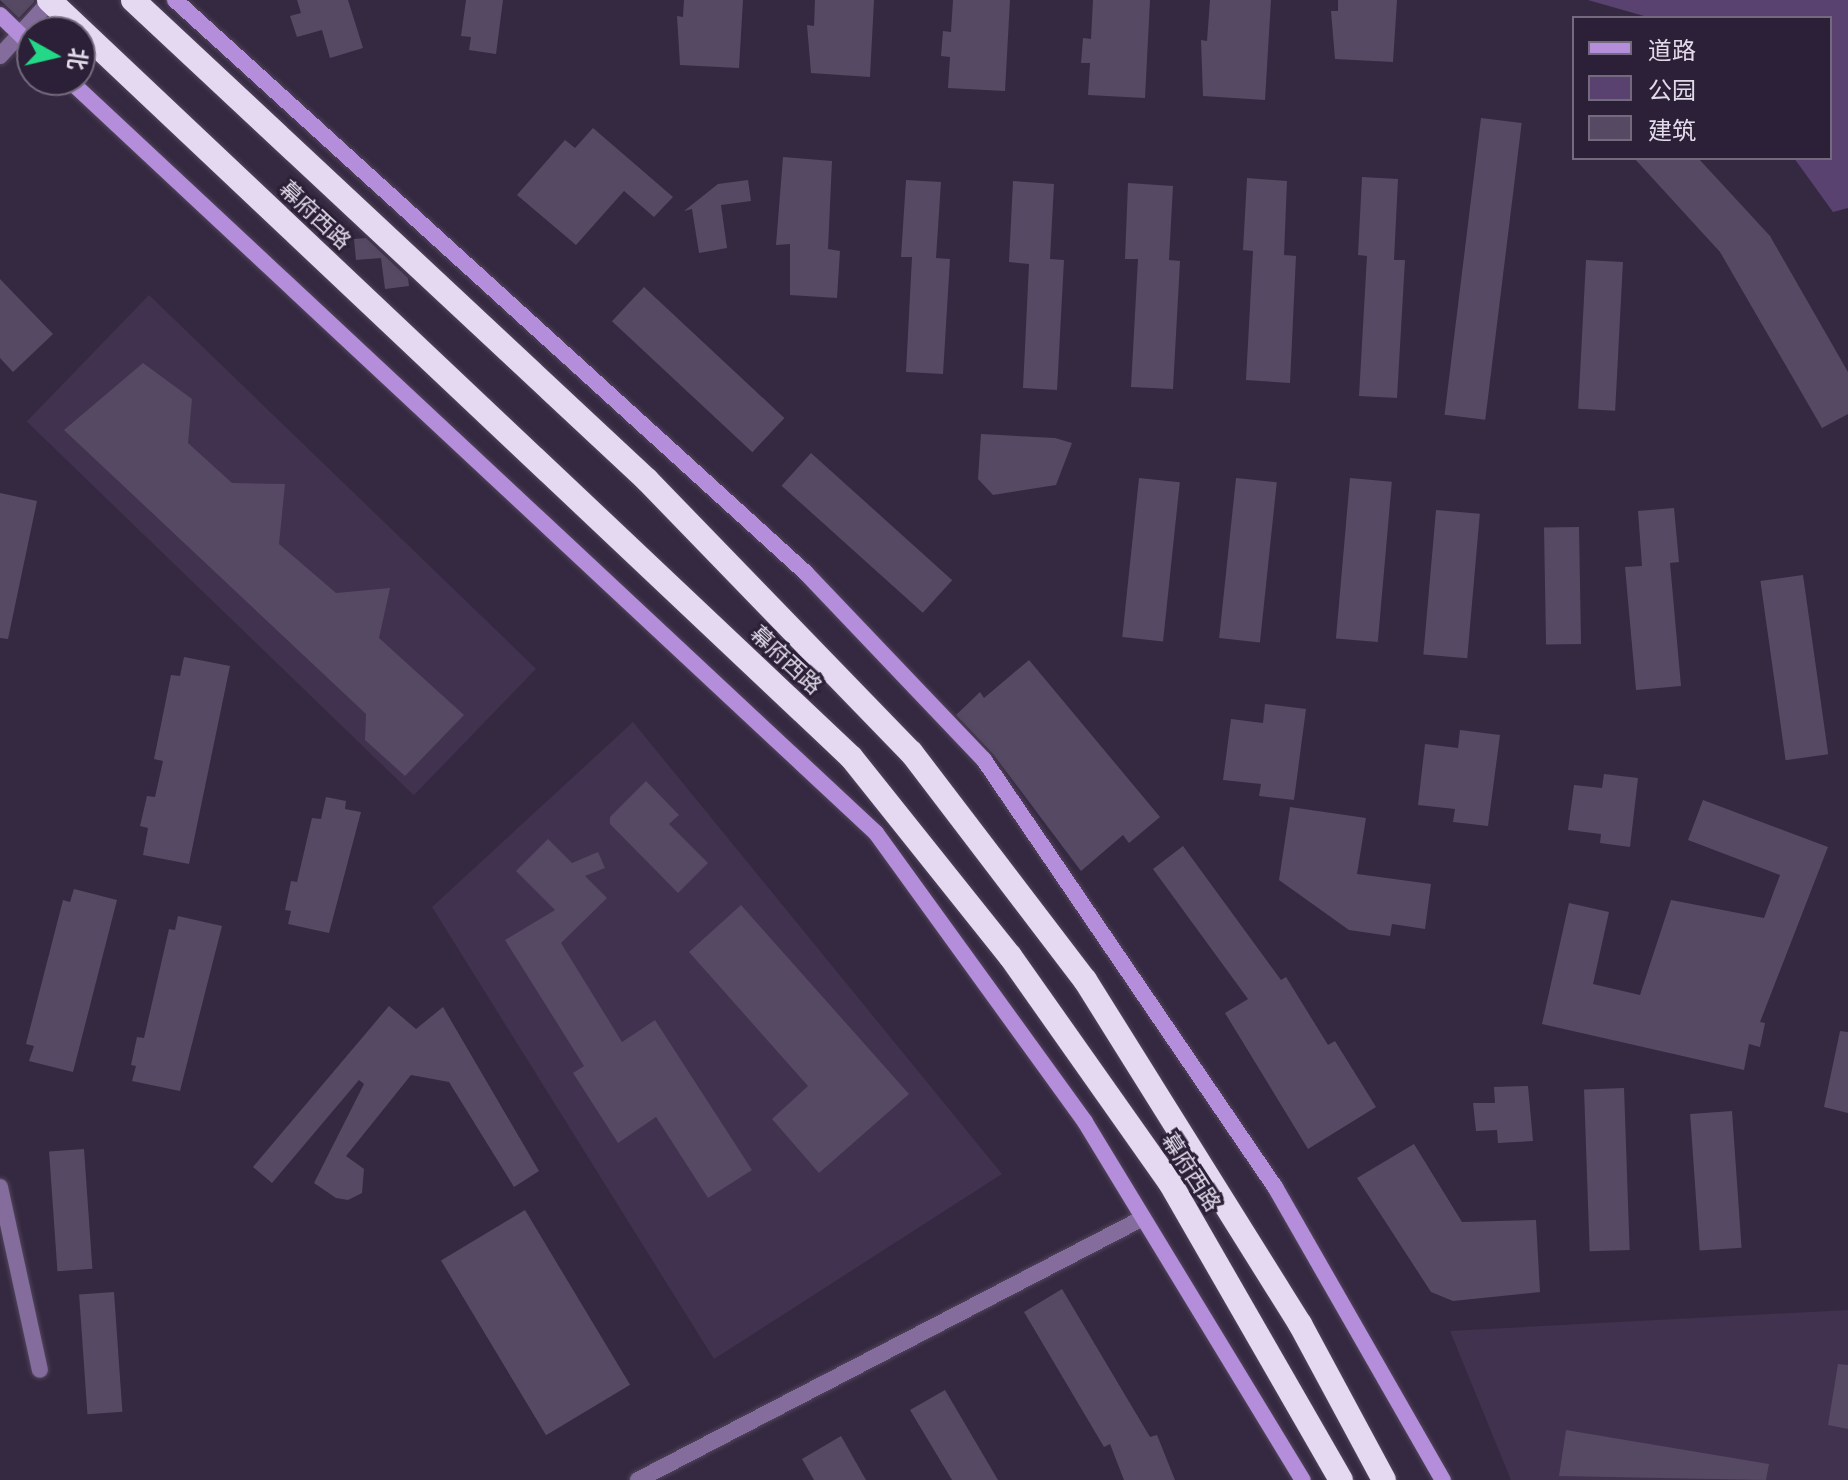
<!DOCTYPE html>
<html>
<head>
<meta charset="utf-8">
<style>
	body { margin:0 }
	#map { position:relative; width:1848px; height:1480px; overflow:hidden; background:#352941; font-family:"PT Sans","Noto Sans SC",sans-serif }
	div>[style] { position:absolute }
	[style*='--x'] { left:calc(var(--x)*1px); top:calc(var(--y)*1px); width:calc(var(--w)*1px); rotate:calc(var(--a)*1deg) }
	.built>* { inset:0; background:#413250; transform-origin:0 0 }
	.green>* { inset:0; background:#5a4270 }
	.building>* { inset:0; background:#564963; transform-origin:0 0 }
	.roads { filter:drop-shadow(0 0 2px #51455c) drop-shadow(0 0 2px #51455c) }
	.street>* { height:16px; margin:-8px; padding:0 8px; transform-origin:8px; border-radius:8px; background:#846d9c }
	.secondary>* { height:16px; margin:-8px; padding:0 8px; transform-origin:8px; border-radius:8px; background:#b48eda }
	.highway>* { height:24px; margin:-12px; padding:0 12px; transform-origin:12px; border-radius:12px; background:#e4d9f0 }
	span { translate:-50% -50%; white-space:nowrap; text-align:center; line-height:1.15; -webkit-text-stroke:6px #2b2037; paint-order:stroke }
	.street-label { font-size:22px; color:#e1dae9 }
	.legend { position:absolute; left:1572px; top:16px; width:260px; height:144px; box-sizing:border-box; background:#2b2037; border:2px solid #746a7e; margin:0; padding:10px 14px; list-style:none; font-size:24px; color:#e1dae9 }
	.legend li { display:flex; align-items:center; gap:16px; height:40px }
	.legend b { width:40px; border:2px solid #746a7e }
	.north { position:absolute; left:16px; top:16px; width:80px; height:80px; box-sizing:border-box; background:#2b2037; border:2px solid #746a7e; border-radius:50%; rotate:98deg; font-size:22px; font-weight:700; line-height:32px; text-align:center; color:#e1dae9 }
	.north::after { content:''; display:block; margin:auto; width:28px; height:36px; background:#23d886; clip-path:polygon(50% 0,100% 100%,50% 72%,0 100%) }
</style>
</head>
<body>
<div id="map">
	<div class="built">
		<div style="left:149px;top:295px;width:538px;height:176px;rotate:44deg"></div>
		<div style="clip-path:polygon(633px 722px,1002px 1174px,714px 1359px,432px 907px)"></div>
		<div style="clip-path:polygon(1848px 1310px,1848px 1480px,1511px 1480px,1450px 1331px)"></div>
	</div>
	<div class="green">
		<div style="clip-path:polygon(1588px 0,1848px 0,1848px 208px,1833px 212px,1794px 158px,1830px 158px,1830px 18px,1651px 18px)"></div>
	</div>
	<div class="building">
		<div style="clip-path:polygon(0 0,34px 0,34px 2px,19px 18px)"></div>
		<div style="clip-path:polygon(297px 0,348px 0,363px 48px,330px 58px,322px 30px,297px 37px,290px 16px,301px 13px)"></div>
		<div style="clip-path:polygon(466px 0,503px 0,496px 54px,469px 50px,471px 37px,461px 36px)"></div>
		<div style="clip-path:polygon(684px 0,743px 0,739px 68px,680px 65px,677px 16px,683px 17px)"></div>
		<div style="clip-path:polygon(815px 0,874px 0,870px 77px,811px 73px,807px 25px,814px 26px)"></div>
		<div style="clip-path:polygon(953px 0,1010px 0,1005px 91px,948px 88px,950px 57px,941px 56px,943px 31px,951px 32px)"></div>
		<div style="clip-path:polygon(1093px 0,1150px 0,1145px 98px,1088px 95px,1090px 63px,1081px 63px,1083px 38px,1091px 39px)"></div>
		<div style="clip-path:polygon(1210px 0,1271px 0,1265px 100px,1203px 96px,1201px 40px,1207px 41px)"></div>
		<div style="clip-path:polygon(1338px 0,1397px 0,1393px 62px,1335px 59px,1331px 11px,1338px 11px)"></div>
		<div style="left:1481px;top:118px;width:41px;height:299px;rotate:7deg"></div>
		<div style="clip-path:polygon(593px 128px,673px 197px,654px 217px,624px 191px,576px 245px,517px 195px,565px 140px,575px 148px)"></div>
		<div style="clip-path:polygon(783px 157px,832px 161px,828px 249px,840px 251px,837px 298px,790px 295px,790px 244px,776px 245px)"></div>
		<div style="clip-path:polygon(1634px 158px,1698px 158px,1770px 236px,1848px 372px,1848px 414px,1822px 428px,1720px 252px)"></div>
		<div style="clip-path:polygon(1362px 177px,1398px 179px,1394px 260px,1405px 260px,1397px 398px,1359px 396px,1367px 256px,1358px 255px)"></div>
		<div style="clip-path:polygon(1247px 178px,1287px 181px,1284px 255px,1296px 256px,1290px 383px,1246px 380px,1253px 251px,1243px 250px)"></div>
		<div style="clip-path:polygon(748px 180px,751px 201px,721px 205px,727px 248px,699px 253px,692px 209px,684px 211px,718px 184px)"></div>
		<div style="clip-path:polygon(906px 180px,941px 182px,936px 258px,950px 259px,943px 374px,906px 372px,912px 257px,901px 257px)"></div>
		<div style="clip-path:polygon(1013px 181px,1054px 184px,1050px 259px,1064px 260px,1057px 390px,1023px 388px,1029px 264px,1009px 262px)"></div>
		<div style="clip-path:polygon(1128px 183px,1173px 186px,1169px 260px,1180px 261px,1173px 389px,1131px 387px,1138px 259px,1125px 259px)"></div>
		<div style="clip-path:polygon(366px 238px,408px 278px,409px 286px,385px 289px,381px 258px,356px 260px,354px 239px)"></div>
		<div style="left:1586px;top:260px;width:37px;height:149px;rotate:3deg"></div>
		<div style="clip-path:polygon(0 279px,53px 334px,13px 372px,0 358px)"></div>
		<div style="left:644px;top:287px;width:192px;height:47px;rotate:43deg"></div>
		<div style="clip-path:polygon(143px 363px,192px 399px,188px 443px,232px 483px,285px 484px,279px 544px,336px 593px,390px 588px,379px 638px,464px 715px,405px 776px,365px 740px,366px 714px,64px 430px)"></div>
		<div style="clip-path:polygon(981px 434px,1055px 438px,1072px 443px,1056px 485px,993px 495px,978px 479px)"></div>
		<div style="left:811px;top:453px;width:190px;height:44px;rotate:42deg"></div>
		<div style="left:1139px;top:478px;width:41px;height:160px;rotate:6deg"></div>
		<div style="left:1236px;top:478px;width:41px;height:161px;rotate:6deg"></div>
		<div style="left:1350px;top:478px;width:42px;height:161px;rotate:5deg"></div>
		<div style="clip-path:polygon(0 493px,37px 501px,8px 639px,0 638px)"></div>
		<div style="clip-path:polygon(1674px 508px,1679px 562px,1670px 563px,1681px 686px,1636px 690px,1625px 567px,1642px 566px,1638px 511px)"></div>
		<div style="left:1436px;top:510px;width:44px;height:145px;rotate:5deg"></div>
		<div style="left:1579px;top:527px;width:117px;height:35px;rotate:89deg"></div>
		<div style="left:1803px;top:575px;width:181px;height:43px;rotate:82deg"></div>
		<div style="clip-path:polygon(184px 657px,230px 666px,189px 864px,143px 855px,148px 828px,140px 826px,147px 796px,155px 797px,163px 761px,154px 759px,171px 675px,180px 676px)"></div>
		<div style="clip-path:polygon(1029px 660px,1160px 817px,1129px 843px,1123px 835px,1081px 871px,993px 754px,956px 715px,980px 692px,984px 698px)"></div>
		<div style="clip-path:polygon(1265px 704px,1306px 709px,1294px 800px,1259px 796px,1261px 784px,1223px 780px,1231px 719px,1263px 723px)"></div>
		<div style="clip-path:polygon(1460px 730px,1500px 735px,1488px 826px,1453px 822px,1455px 809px,1418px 805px,1425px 744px,1458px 748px)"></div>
		<div style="clip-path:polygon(1604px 774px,1638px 778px,1630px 847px,1600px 843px,1601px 834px,1568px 830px,1574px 785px,1602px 788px)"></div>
		<div style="clip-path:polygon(646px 781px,679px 815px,669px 824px,708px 863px,678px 893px,610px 824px,610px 817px)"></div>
		<div style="clip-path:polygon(326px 797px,346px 801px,345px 809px,361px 812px,329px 933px,288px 924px,291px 911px,285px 910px,291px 881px,297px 882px,312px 818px,321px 819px)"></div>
		<div style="clip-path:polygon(1703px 800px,1828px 847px,1760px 1022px,1765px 1023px,1760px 1047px,1749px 1044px,1744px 1070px,1542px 1024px,1569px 903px,1609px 912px,1593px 984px,1640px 995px,1671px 900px,1764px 918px,1780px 875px,1688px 840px)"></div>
		<div style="clip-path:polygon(1290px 807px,1366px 818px,1357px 874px,1431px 884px,1425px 929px,1392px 924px,1390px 936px,1349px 930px,1279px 880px)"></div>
		<div style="clip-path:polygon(548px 839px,572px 863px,598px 852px,605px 868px,585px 876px,607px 898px,561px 943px,622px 1042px,655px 1020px,752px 1170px,708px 1198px,656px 1117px,618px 1143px,573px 1073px,584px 1066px,505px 940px,555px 910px,516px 871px)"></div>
		<div style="clip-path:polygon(1183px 846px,1281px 980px,1286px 977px,1328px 1045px,1335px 1041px,1376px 1107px,1308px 1149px,1225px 1013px,1248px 999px,1153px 869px)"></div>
		<div style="clip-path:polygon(74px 889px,117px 900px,73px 1072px,29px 1061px,34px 1046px,26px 1044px,63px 900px,70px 902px)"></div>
		<div style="clip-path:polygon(741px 905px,909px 1094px,819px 1173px,772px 1119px,808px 1086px,689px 952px)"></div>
		<div style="clip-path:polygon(178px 916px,222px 926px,180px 1091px,132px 1081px,136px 1066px,131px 1065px,137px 1037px,144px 1038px,169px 929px,175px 930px)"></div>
		<div style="clip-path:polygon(389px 1006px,416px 1029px,443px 1007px,539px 1171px,514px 1187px,449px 1082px,411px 1075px,346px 1156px,364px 1169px,362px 1193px,348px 1200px,336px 1198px,314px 1183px,364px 1084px,359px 1080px,272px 1183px,253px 1167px)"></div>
		<div style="clip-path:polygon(1840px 1031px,1848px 1032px,1848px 1113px,1824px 1107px)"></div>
		<div style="clip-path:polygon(1528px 1086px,1533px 1141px,1498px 1143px,1497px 1130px,1476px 1131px,1473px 1103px,1495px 1103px,1494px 1087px)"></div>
		<div style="left:1624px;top:1088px;width:162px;height:40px;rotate:88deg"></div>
		<div style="left:1732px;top:1111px;width:137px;height:42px;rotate:86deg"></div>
		<div style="clip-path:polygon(1414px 1144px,1462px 1222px,1536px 1220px,1540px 1292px,1453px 1301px,1431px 1292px,1357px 1178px)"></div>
		<div style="left:84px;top:1149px;width:120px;height:35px;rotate:86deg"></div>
		<div style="left:525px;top:1210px;width:204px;height:98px;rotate:59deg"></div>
		<div style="clip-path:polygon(1062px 1289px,1150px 1437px,1157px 1435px,1175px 1480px,1124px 1480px,1110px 1444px,1104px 1447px,1024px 1312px)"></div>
		<div style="left:114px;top:1292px;width:120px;height:35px;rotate:86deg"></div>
		<div style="clip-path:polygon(1838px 1364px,1848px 1365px,1848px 1429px,1828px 1425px)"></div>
		<div style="clip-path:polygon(945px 1390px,998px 1480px,952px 1480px,910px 1410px)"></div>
		<div style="clip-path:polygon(1566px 1430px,1769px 1464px,1766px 1480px,1559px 1476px)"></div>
		<div style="clip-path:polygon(841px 1436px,866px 1480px,814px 1480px,802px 1459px)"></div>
	</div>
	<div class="roads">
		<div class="street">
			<div style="--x:0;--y:56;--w:74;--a:-47.7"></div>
			<div style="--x:0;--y:1187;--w:187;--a:77.7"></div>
			<div style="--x:638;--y:1480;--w:569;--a:-27.42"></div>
		</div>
		<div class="secondary">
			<div style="--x:175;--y:0;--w:852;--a:42.24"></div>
			<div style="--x:806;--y:573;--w:258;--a:46.4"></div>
			<div style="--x:984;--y:760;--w:517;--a:55.73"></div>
			<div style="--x:1275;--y:1187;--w:338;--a:60.2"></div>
			<div style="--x:0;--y:15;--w:45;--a:44.1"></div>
			<div style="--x:69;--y:80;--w:1104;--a:43.02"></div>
			<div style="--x:876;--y:833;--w:357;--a:54.1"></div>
			<div style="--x:1085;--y:1122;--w:419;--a:58.7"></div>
		</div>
		<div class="highway">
			<div style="--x:49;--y:0;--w:1103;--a:43.35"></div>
			<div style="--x:851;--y:757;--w:255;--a:51.4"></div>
			<div style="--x:1010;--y:956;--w:276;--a:54.8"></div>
			<div style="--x:1169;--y:1181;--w:345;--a:60.1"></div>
			<div style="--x:133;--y:0;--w:703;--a:43.04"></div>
			<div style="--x:647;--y:480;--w:379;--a:45.9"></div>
			<div style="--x:911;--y:752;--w:287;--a:52.7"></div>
			<div style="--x:1085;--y:980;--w:406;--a:58"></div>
			<div style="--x:1300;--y:1324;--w:177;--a:61.7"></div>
		</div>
	</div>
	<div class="street-label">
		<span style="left:315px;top:215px;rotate:43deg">幕府西路</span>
		<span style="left:786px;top:660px;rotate:43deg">幕府西路</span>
		<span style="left:1191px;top:1172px;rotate:57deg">幕府西路</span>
	</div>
	<ul class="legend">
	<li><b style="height:10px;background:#b48eda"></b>道路</li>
	<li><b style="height:22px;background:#5a4270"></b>公园</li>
	<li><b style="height:22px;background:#564963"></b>建筑</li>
	</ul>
	<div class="north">北</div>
</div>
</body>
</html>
